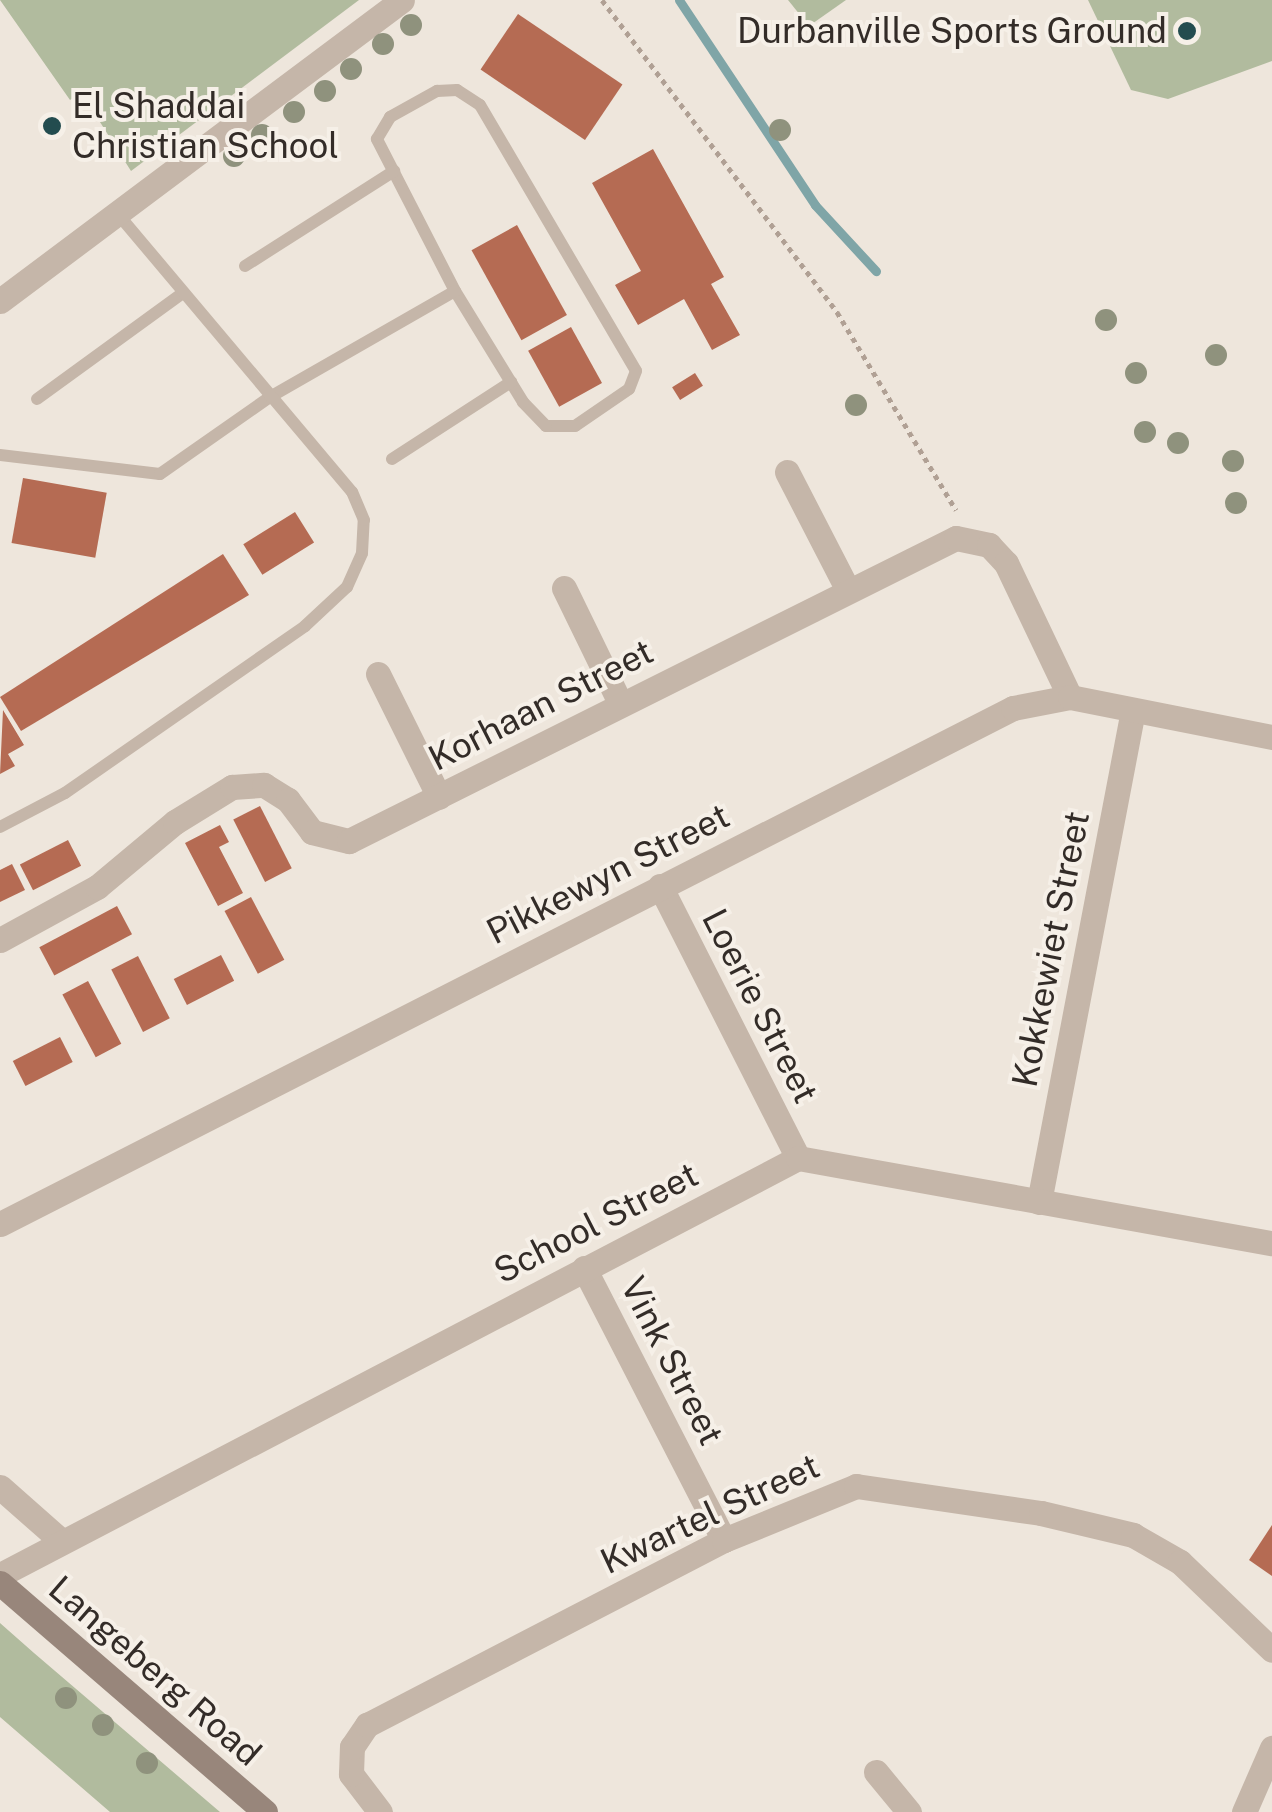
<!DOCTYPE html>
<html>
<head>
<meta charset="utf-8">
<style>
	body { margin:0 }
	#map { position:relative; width:1272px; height:1812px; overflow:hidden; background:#eee6dc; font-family:"Public Sans",sans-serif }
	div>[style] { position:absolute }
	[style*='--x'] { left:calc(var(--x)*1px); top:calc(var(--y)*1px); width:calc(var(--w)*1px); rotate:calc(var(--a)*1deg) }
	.green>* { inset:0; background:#b1bb9e }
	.stream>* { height:9px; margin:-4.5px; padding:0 4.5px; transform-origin:4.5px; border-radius:4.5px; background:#7fa5a7 }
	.building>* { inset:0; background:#b56b53; transform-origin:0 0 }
	.path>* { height:5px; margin-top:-2.5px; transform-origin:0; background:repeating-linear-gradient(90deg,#b0a094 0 5px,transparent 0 10px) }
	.service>* { height:12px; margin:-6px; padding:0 6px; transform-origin:6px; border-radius:6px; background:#c5b6a9 }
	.minor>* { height:25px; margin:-12.5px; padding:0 12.5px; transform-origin:12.5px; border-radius:12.5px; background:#c5b6a9 }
	.secondary>* { height:25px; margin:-12.5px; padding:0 12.5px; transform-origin:12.5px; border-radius:12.5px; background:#98867b }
	.trees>* { width:22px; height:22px; margin:-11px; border-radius:50%; background:#8f927d }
	.dots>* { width:28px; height:28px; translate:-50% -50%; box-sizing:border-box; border:5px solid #f6f0e8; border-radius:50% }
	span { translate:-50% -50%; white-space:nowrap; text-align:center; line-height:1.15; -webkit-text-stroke:8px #f6f0e8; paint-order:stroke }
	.poi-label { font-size:35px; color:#332c28 }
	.right { translate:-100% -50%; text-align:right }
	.left { translate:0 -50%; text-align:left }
	.street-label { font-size:35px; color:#332c28 }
</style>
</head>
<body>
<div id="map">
	<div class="green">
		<div style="clip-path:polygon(0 0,359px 0,131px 171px,81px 92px,70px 100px)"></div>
		<div style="clip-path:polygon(788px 0,846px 0,809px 26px)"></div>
		<div style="clip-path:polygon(1088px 0,1272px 0,1272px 61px,1168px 99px,1131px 90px)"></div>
		<div style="clip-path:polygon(0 1623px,34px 1653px,220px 1812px,110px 1812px,0 1717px)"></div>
	</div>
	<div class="stream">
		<div style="--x:679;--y:0;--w:246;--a:56.4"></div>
		<div style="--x:815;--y:205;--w:90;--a:47.3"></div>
	</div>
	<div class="building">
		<div style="left:518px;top:14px;width:126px;height:67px;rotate:34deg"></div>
		<div style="clip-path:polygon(653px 149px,724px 277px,711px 284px,740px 335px,712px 350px,684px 299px,638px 325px,615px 285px,641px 271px,592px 183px)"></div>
		<div style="left:517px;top:225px;width:103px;height:52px;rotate:61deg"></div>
		<div style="left:571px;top:327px;width:64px;height:49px;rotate:61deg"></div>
		<div style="left:695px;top:373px;width:15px;height:27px;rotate:58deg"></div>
		<div style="left:23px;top:478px;width:85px;height:66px;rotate:10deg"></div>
		<div style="left:295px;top:512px;width:36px;height:61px;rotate:58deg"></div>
		<div style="clip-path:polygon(223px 554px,249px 595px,21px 731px,0 697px)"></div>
		<div style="clip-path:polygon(3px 710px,24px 745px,8px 754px,15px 766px,0 774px)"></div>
		<div style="left:260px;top:806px;width:70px;height:30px;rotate:63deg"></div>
		<div style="clip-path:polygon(220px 825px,229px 842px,219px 847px,243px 893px,218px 906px,185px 843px)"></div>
		<div style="left:68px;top:840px;width:29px;height:54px;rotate:63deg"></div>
		<div style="clip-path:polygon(12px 864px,25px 890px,0 902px,0 870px)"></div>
		<div style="left:251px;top:897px;width:71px;height:30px;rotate:62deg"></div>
		<div style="left:117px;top:906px;width:32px;height:88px;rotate:62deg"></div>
		<div style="left:221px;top:955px;width:29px;height:53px;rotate:63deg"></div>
		<div style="left:138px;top:956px;width:70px;height:30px;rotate:63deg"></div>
		<div style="left:88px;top:981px;width:71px;height:29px;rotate:62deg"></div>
		<div style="left:60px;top:1037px;width:28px;height:53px;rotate:63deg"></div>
		<div style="clip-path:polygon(1272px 1525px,1272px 1576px,1249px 1560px)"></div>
	</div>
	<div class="path">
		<div style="--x:602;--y:0;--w:391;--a:53"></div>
		<div style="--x:837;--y:312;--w:231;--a:59"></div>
	</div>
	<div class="service">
		<div style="--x:457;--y:90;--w:27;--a:33"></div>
		<div style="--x:480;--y:105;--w:308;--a:59.6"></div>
		<div style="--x:636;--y:371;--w:19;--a:111"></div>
		<div style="--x:629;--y:389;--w:65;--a:145.6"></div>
		<div style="--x:575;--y:426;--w:29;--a:180"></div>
		<div style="--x:546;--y:426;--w:33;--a:-134"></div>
		<div style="--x:523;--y:402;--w:130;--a:-121.5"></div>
		<div style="--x:455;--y:291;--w:171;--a:-117.2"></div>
		<div style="--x:377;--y:139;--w:26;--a:-59"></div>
		<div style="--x:390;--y:117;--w:54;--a:-29"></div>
		<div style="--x:437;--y:91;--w:20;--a:-3"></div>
		<div style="--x:245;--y:266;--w:177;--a:-32.5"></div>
		<div style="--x:37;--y:399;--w:180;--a:-36"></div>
		<div style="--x:0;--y:455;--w:161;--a:6.8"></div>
		<div style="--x:160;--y:474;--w:134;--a:-35"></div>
		<div style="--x:270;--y:397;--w:213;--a:-29.8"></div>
		<div style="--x:392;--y:459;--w:142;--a:-32.9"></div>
		<div style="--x:0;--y:827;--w:73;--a:-27.6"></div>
		<div style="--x:65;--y:793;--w:292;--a:-34.8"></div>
		<div style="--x:305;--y:626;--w:57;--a:-42.9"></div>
		<div style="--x:347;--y:587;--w:37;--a:-66"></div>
		<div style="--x:362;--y:553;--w:33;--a:-87"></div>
		<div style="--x:364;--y:520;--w:30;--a:-113"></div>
		<div style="--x:352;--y:492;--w:365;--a:-130.1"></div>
	</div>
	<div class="minor">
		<div style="--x:0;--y:301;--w:502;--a:-36.82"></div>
		<div style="--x:787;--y:472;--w:131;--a:62.7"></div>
		<div style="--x:564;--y:588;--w:128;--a:64"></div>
		<div style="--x:378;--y:674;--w:137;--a:63.6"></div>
		<div style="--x:660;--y:886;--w:305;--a:63.1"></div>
		<div style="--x:0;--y:940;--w:111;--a:-28.7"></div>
		<div style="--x:97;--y:887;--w:102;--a:-39.8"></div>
		<div style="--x:175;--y:822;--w:67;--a:-31.6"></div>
		<div style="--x:232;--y:787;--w:32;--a:-4"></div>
		<div style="--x:264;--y:785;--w:28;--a:32"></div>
		<div style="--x:288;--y:800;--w:40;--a:53"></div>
		<div style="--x:312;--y:832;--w:38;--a:14"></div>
		<div style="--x:349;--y:841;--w:678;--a:-26.53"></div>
		<div style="--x:956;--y:538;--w:34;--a:12"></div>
		<div style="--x:989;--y:545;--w:25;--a:47"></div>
		<div style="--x:1006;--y:563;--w:148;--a:64.5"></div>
		<div style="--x:1039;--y:1202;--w:501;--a:-79.18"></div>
		<div style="--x:0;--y:1224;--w:1137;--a:-26.99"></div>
		<div style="--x:1013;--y:708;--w:58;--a:-10.9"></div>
		<div style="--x:1070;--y:697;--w:206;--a:11.2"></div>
		<div style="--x:584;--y:1268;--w:306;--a:62.8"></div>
		<div style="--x:0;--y:1487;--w:79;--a:41.4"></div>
		<div style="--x:0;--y:1575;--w:900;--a:-27.59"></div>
		<div style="--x:798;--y:1158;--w:482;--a:10.2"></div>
		<div style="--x:876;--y:1772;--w:52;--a:50.5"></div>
		<div style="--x:380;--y:1812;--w:48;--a:-127.3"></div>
		<div style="--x:351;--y:1774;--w:27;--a:-88"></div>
		<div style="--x:352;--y:1747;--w:27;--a:-56"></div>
		<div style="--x:367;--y:1725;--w:402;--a:-27.4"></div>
		<div style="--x:724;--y:1540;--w:143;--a:-22.2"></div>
		<div style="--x:856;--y:1486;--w:187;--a:8.3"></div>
		<div style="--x:1041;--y:1513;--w:95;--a:13.4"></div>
		<div style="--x:1133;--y:1535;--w:54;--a:29.9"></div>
		<div style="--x:1180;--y:1562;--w:127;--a:43.7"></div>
		<div style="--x:1244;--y:1812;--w:70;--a:-66.4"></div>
	</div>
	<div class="secondary">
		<div style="--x:0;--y:1583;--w:350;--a:40.8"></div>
	</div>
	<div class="trees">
		<div style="left:411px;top:25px"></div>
		<div style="left:383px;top:44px"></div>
		<div style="left:351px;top:69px"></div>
		<div style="left:325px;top:91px"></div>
		<div style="left:294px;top:112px"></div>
		<div style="left:780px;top:130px"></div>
		<div style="left:262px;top:135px"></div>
		<div style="left:234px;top:156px"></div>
		<div style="left:1106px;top:320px"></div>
		<div style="left:1216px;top:355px"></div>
		<div style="left:1136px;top:373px"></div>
		<div style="left:856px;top:405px"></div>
		<div style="left:1145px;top:432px"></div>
		<div style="left:1178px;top:443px"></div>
		<div style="left:1233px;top:461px"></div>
		<div style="left:1236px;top:503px"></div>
		<div style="left:66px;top:1698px"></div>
		<div style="left:103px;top:1725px"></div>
		<div style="left:147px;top:1763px"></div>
	</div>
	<div class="dots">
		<div style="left:1187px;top:31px;background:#234c4f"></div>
		<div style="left:52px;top:126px;background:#234c4f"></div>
	</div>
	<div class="poi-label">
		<span class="right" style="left:1167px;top:31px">Durbanville Sports Ground</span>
		<span class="left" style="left:72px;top:126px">El Shaddai<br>Christian School</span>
	</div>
	<div class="street-label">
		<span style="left:541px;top:705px;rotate:-27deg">Korhaan Street</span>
		<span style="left:608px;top:874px;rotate:-27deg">Pikkewyn Street</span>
		<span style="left:1051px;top:949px;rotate:-79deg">Kokkewiet Street</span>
		<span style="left:760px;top:1006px;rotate:63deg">Loerie Street</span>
		<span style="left:596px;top:1223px;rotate:-27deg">School Street</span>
		<span style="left:672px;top:1361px;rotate:63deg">Vink Street</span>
		<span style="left:710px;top:1514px;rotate:-25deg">Kwartel Street</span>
		<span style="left:155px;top:1671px;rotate:41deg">Langeberg Road</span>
	</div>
</div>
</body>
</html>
